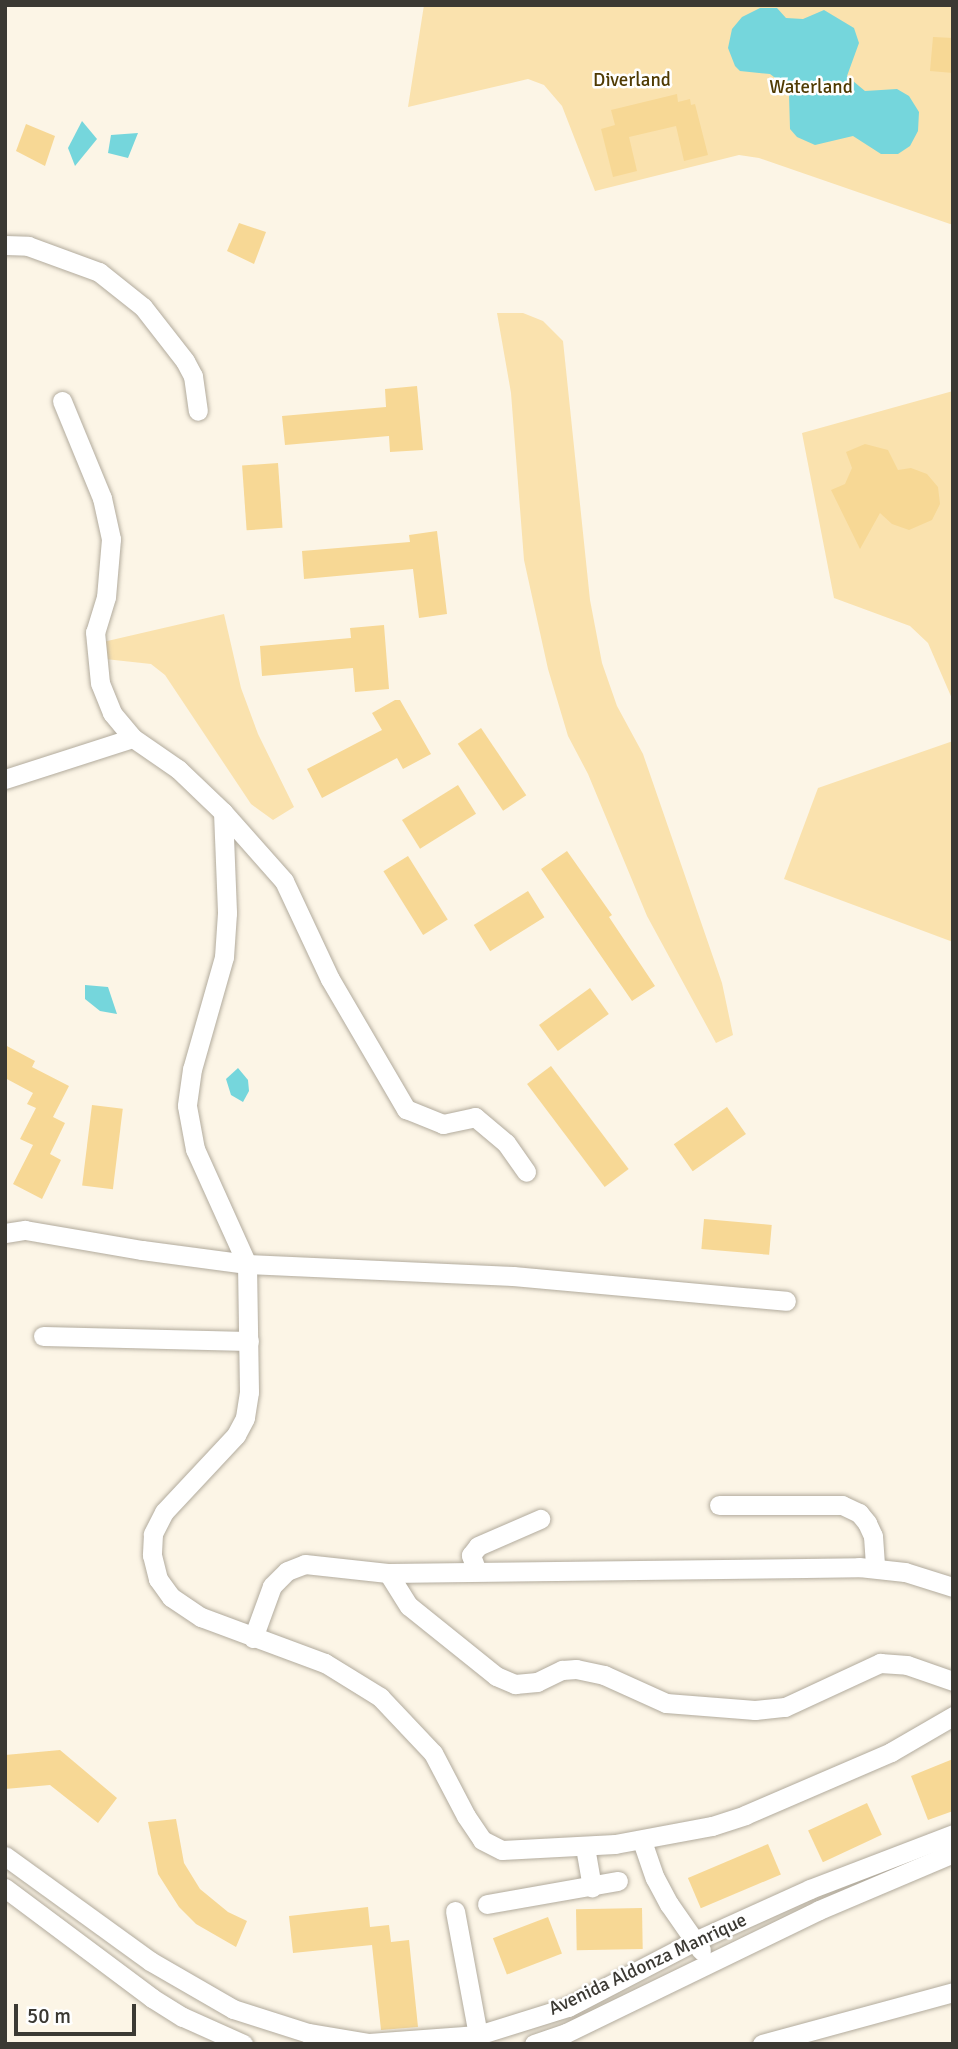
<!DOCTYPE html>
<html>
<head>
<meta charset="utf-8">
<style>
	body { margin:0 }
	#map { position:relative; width:958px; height:2049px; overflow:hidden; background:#fcf5e6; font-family:Signika,sans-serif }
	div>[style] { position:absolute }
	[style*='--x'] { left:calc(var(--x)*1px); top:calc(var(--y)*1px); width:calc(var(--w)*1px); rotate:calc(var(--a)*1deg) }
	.green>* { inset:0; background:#fae2ae }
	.water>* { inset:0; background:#75d6dc }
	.building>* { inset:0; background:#f7d895; transform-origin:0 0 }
	.roads { filter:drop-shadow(0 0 2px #b2ab9d) drop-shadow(0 0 2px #b2ab9d) }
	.minor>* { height:19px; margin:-9.5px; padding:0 9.5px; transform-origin:9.5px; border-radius:9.5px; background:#fff }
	span { translate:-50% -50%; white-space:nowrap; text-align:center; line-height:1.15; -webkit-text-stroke:5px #fff; paint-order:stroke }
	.park-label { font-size:19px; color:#503b03 }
	.street-label { font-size:19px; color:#3b3933 }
	.frame { position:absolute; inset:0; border:7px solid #3b3933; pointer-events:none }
	.scale { position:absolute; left:14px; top:2004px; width:122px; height:32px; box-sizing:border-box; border:4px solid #3b3933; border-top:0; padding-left:9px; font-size:21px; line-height:24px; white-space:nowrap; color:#3b3933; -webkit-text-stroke:5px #fff; paint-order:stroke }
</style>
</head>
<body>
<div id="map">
	<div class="green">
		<div style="clip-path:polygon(424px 5px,953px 5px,953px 225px,759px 158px,739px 155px,595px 191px,562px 106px,544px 85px,528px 79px,408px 107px)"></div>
		<div style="clip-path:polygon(497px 313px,523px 313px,543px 321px,563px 341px,590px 600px,602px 663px,617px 706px,643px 754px,722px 983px,733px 1035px,716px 1043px,647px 916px,588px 774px,568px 736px,548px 669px,524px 560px,511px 393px)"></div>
		<div style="clip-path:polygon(953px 391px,953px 701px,928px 643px,910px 626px,834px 598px,802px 433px)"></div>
		<div style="clip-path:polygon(224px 614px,241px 688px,258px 734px,294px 807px,273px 820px,251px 804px,165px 675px,151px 664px,105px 659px,103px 642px)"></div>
		<div style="clip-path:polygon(953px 741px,953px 942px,784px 879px,818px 788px)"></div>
	</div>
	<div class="water">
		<div style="clip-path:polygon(760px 8px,777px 8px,786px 18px,803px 19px,824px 10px,854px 28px,859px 43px,847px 76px,865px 91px,897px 89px,909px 96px,919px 112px,918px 131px,910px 146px,898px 154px,881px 154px,853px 136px,815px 145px,797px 137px,790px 129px,789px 94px,782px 83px,770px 74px,740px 71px,735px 66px,728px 48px,732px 29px,742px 17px)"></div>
		<div style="clip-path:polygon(82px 121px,97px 139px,75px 166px,68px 148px)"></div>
		<div style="clip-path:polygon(138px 133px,128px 158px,108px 153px,111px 135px)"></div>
		<div style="clip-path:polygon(85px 985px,108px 987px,117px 1014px,100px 1011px,85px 999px)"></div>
		<div style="clip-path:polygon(238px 1068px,248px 1080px,249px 1091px,243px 1102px,231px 1095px,226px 1079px)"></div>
	</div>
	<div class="building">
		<div style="clip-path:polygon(933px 37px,953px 38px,953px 73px,930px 71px)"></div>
		<div style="clip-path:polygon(677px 94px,678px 102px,690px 99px,691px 105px,695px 104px,708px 155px,684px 161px,676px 126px,629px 137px,637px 171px,613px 177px,601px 129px,615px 125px,611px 110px)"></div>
		<div style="clip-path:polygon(26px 124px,55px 136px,45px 166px,16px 151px)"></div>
		<div style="clip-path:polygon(239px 223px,266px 232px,254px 264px,227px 251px)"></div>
		<div style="clip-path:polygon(417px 386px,423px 450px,390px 452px,389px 436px,285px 445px,282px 416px,386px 407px,385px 389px)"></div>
		<div style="clip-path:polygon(865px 444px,888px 450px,898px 470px,911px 468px,927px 474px,938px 487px,940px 504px,932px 520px,909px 530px,892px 524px,880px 513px,860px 549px,831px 490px,845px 484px,852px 468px,846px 452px)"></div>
		<div style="left:278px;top:463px;width:65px;height:36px;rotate:86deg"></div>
		<div style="clip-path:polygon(437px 531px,447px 614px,419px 618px,413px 569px,304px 579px,302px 551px,410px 542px,409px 535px)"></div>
		<div style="clip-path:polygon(384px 625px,389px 689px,355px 692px,353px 668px,262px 676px,260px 646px,351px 638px,350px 628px)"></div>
		<div style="clip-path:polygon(395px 700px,400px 700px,431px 754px,403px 769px,397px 758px,322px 798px,307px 769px,382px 730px,372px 713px)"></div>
		<div style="left:481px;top:728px;width:81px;height:28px;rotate:56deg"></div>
		<div style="left:458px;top:785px;width:34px;height:66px;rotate:58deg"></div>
		<div style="clip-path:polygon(567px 851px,612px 915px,609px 917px,655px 986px,632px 1001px,541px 869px)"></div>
		<div style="left:408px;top:856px;width:75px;height:29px;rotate:58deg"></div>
		<div style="left:528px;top:891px;width:31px;height:64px;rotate:58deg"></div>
		<div style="left:590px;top:988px;width:32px;height:63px;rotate:54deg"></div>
		<div style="clip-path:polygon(5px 1045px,35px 1061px,32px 1067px,69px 1086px,53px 1117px,65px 1123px,50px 1154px,61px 1160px,42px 1199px,13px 1184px,33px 1145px,20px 1139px,36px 1108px,27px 1104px,33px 1093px,5px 1078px)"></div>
		<div style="left:551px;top:1066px;width:129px;height:30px;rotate:53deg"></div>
		<div style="left:92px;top:1105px;width:31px;height:81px;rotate:7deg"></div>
		<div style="left:727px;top:1107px;width:33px;height:65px;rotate:55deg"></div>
		<div style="left:704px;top:1219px;width:68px;height:30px;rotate:5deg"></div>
		<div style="clip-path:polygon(60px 1750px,117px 1798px,98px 1823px,50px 1785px,5px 1789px,5px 1755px)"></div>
		<div style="clip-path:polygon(953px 1759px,953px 1811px,928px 1820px,911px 1776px)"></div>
		<div style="left:867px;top:1803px;width:35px;height:65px;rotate:65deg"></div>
		<div style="clip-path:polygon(176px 1819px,184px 1863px,200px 1889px,228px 1912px,247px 1921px,236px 1947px,196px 1924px,179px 1907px,158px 1874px,148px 1822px)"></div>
		<div style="left:768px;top:1844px;width:33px;height:87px;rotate:67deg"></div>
		<div style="clip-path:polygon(368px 1907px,370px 1927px,389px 1925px,391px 1942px,409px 1940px,418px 2027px,381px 2030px,372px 1945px,293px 1953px,289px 1916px)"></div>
		<div style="left:642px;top:1908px;width:41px;height:66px;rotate:89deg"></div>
		<div style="left:548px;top:1917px;width:39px;height:59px;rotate:69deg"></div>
	</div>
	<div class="roads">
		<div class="minor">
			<div style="--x:5;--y:245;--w:23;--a:2"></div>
			<div style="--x:28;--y:246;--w:76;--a:20.1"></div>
			<div style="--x:99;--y:272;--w:56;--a:38.5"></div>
			<div style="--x:143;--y:307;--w:68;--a:52.1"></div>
			<div style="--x:185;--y:361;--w:17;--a:62"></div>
			<div style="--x:193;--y:376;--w:35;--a:82"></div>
			<div style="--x:62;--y:401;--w:105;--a:67.6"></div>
			<div style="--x:102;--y:498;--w:42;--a:77.6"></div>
			<div style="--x:111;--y:539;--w:58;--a:94.9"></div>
			<div style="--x:106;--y:597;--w:37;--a:107"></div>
			<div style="--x:95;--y:632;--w:51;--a:84.4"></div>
			<div style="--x:100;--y:683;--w:32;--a:68"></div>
			<div style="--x:112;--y:713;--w:33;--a:50"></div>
			<div style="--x:133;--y:738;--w:55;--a:34.6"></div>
			<div style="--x:178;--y:769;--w:62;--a:43.7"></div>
			<div style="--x:223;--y:812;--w:92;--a:48.5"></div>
			<div style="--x:284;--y:881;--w:108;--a:64.9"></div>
			<div style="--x:330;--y:979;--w:151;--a:59.7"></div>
			<div style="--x:406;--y:1109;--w:40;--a:22"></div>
			<div style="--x:443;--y:1124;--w:33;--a:-12"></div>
			<div style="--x:475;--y:1117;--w:40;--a:40"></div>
			<div style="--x:506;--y:1143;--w:35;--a:55"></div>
			<div style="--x:5;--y:779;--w:134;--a:-17.8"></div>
			<div style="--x:223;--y:812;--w:101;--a:87.7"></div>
			<div style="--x:227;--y:913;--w:44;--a:93.9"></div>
			<div style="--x:224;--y:957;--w:116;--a:105.9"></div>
			<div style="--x:192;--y:1069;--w:37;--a:98"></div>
			<div style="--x:187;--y:1106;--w:44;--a:79.5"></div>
			<div style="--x:195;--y:1149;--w:126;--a:65.7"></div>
			<div style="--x:247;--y:1264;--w:128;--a:89.1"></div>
			<div style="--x:249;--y:1392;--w:26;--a:99"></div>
			<div style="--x:245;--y:1418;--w:19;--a:118"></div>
			<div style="--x:236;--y:1435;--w:105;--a:133.1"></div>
			<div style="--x:164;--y:1512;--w:25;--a:117"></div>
			<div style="--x:153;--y:1534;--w:21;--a:93"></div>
			<div style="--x:152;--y:1555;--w:25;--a:76"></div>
			<div style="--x:158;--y:1579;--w:22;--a:54"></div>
			<div style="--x:171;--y:1597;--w:36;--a:34"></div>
			<div style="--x:201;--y:1617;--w:132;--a:20.4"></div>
			<div style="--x:325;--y:1663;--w:65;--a:31.7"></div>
			<div style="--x:380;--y:1697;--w:77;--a:46.6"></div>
			<div style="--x:433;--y:1753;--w:71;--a:62.4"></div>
			<div style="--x:466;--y:1816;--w:29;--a:56"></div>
			<div style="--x:482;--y:1840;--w:22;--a:27"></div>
			<div style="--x:502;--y:1850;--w:113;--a:-3"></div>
			<div style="--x:615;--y:1844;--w:99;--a:-10.5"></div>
			<div style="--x:712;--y:1826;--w:35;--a:-18"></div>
			<div style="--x:745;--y:1815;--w:159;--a:-23.3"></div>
			<div style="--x:891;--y:1752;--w:72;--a:-30.1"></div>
			<div style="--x:5;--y:1233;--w:20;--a:-9"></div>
			<div style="--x:25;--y:1230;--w:119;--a:9.7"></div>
			<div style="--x:142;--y:1250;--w:106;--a:7.6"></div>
			<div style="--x:247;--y:1264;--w:266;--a:2.6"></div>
			<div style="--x:513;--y:1276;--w:274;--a:5.2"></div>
			<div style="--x:43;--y:1336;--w:206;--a:1.4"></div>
			<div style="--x:719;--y:1505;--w:123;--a:0"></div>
			<div style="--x:842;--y:1505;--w:19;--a:25"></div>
			<div style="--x:859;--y:1513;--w:13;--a:51"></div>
			<div style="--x:867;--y:1523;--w:14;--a:65"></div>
			<div style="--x:873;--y:1536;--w:32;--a:86"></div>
			<div style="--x:476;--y:1569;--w:15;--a:-110"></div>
			<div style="--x:471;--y:1555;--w:11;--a:-52"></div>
			<div style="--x:478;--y:1546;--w:68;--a:-23.5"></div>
			<div style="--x:388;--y:1573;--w:39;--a:58"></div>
			<div style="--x:409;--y:1606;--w:112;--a:38.8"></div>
			<div style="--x:496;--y:1676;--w:21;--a:23"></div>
			<div style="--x:515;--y:1684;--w:22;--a:-5"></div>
			<div style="--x:537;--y:1682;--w:28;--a:-26"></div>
			<div style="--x:562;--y:1670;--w:14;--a:-4"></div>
			<div style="--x:576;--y:1669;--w:29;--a:12"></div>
			<div style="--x:604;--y:1675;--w:68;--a:24.3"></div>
			<div style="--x:666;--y:1703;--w:89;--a:4.5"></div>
			<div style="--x:755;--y:1710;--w:30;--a:-6"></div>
			<div style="--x:785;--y:1707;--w:105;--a:-24.9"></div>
			<div style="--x:880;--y:1663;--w:27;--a:4"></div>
			<div style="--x:907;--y:1665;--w:49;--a:19.2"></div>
			<div style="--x:253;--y:1638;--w:55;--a:-69.9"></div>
			<div style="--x:272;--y:1586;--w:21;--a:-45"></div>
			<div style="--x:287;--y:1571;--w:19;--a:-21"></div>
			<div style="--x:305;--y:1564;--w:83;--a:6.2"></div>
			<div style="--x:388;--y:1573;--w:471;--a:-0.7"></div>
			<div style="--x:859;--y:1567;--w:46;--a:6.2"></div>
			<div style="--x:905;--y:1572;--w:50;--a:17.4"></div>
			<div style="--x:642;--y:1841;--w:39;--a:71"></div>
			<div style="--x:655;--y:1878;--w:30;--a:62"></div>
			<div style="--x:669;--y:1904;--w:56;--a:55.2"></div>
			<div style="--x:585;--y:1847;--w:41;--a:80.1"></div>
			<div style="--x:5;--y:1856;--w:179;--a:35.9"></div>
			<div style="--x:150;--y:1961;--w:96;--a:30"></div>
			<div style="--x:233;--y:2009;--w:79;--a:17.7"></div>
			<div style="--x:308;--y:2033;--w:62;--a:9.3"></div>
			<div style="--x:369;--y:2043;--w:109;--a:-4.2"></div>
			<div style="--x:478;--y:2035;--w:94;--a:-17.3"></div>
			<div style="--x:568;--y:2007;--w:143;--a:-27.5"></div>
			<div style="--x:695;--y:1941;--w:126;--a:-24.3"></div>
			<div style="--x:810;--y:1889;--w:153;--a:-21"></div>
			<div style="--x:5;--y:1888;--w:184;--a:36.8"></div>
			<div style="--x:152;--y:1998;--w:36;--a:32"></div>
			<div style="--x:183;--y:2017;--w:66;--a:24.2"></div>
			<div style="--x:487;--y:1904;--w:133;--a:-10"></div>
			<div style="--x:455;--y:1911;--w:126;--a:79.5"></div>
			<div style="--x:534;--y:2044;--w:34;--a:-19"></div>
			<div style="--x:566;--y:2033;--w:281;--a:-25.9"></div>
			<div style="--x:819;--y:1910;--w:146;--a:-23"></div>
			<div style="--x:762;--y:2044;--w:198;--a:-15.2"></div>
		</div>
	</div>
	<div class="park-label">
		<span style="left:632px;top:81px">Diverland</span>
		<span style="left:811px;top:88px">Waterland</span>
	</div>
	<div class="street-label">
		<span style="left:648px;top:1965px;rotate:-25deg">Avenida Aldonza Manrique</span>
	</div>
	<div class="frame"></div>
	<div class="scale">50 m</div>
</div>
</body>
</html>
